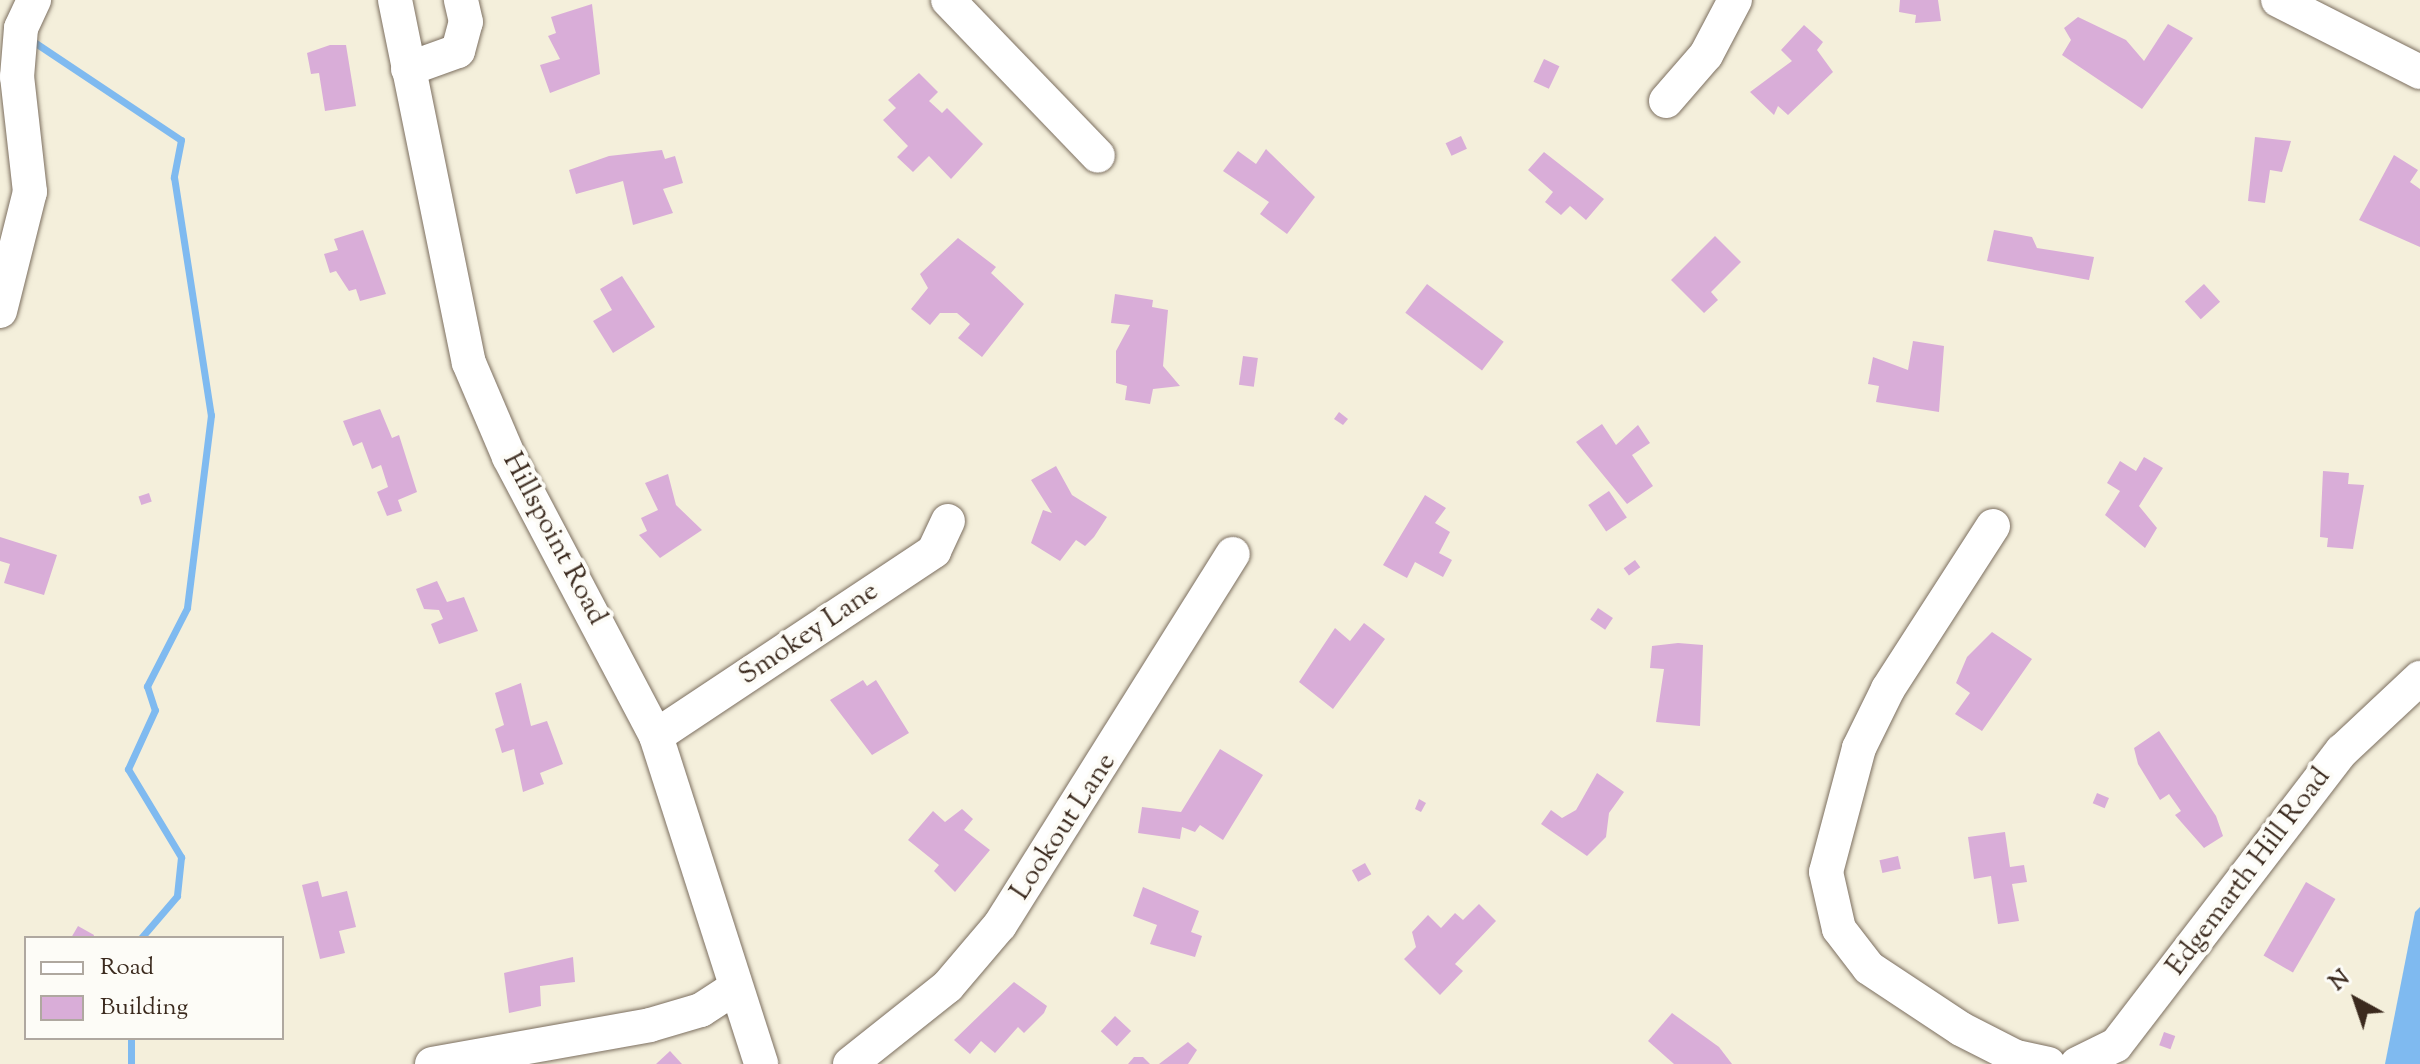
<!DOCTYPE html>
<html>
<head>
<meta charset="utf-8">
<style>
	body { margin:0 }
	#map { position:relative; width:2420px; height:1064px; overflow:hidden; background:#f4efdb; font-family:"Sorts Mill Goudy",serif }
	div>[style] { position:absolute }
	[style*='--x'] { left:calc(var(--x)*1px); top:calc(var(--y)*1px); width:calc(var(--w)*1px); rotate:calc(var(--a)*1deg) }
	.water>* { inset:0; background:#7fbaf0 }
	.stream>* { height:7px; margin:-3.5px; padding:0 3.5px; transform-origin:3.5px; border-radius:3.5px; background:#7fbaf0 }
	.building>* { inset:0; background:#d9add8; transform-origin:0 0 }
	.roads { filter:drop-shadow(0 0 2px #7c6f60) drop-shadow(0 0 2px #7c6f60) }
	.minor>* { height:34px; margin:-17px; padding:0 17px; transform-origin:17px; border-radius:17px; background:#fff }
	span { translate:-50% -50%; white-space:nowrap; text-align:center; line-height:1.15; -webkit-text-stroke:8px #fdfcf7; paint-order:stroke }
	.street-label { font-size:28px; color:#3b2a1e }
	.legend { position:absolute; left:24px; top:936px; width:260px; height:104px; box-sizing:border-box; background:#fdfcf7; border:2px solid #afa8a0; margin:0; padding:10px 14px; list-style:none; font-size:24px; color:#3b2a1e }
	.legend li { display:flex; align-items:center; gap:16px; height:40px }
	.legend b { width:40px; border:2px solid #afa8a0 }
	.north { position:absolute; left:2316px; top:960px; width:80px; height:80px; -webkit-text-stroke:6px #fdfcf7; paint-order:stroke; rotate:320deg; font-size:22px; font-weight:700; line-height:32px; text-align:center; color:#3b2a1e }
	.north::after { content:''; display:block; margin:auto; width:28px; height:36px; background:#3b2a1e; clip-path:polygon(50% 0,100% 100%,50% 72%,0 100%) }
</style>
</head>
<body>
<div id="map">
	<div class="water">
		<div style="clip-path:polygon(2420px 907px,2420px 1064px,2385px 1064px,2415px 912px)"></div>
	</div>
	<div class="stream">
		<div style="--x:31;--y:40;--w:180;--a:33.7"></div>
		<div style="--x:181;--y:140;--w:38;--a:101"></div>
		<div style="--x:174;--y:177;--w:241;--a:81.2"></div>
		<div style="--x:211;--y:415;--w:194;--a:97.1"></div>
		<div style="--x:187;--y:608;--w:88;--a:117.1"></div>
		<div style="--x:147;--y:686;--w:25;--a:72"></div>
		<div style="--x:155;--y:710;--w:65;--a:114.6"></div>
		<div style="--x:128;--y:769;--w:103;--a:58.9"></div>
		<div style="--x:181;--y:857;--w:39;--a:96"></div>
		<div style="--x:177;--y:896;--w:55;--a:130.6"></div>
		<div style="--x:131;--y:1064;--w:26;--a:-90"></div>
	</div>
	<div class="building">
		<div style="clip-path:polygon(1900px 0,1938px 0,1941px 21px,1915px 23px,1916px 15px,1899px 12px)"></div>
		<div style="clip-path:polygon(592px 4px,600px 74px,550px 93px,540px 65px,560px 59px,548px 36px,556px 33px,551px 17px)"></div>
		<div style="clip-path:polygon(2078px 17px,2126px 40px,2144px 61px,2168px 24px,2193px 38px,2142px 109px,2062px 55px,2071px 40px,2064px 28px)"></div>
		<div style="clip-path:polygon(1804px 25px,1823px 42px,1817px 50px,1833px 72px,1788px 115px,1778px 106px,1774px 115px,1750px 92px,1792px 61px,1781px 50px)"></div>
		<div style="clip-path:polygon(330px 45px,346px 45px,356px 106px,325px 111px,319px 73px,311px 74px,307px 53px)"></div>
		<div style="left:1544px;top:59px;width:17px;height:25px;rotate:25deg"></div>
		<div style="clip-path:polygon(919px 73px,938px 92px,929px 101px,942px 113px,947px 108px,983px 144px,951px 179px,929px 156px,913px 172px,897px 157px,908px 146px,883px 120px,896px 108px,888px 100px)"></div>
		<div style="left:1461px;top:136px;width:14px;height:17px;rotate:65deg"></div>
		<div style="clip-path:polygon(2255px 137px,2291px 141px,2282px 172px,2270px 170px,2265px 203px,2248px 201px)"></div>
		<div style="clip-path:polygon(1266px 149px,1315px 197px,1287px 234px,1260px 214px,1269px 202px,1223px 171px,1238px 151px,1256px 164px)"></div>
		<div style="clip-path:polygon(662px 150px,665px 159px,675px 156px,683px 183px,663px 189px,673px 213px,633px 225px,623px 181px,576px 194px,569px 170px,609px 156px)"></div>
		<div style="clip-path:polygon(1544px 152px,1604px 199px,1586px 220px,1570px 206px,1561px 215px,1545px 202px,1553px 192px,1528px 170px)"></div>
		<div style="clip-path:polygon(2394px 155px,2418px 170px,2410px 182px,2420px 189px,2420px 247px,2359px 220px)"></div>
		<div style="clip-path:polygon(363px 230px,386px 294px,360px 301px,356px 289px,349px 291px,336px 271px,330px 273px,324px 254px,338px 250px,334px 239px)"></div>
		<div style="clip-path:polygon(1994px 230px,2032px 237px,2037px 248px,2094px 257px,2089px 280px,1987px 261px)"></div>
		<div style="clip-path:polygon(1715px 236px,1741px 262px,1711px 292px,1718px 300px,1704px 313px,1671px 280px)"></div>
		<div style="clip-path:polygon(958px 238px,996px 267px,991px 273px,1024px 304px,982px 357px,958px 338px,970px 324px,957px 313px,940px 313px,930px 325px,911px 309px,928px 288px,920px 274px)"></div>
		<div style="clip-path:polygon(622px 276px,655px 327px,613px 353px,593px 321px,612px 310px,600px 289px)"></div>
		<div style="left:1427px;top:284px;width:96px;height:36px;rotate:37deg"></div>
		<div style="left:2204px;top:284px;width:24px;height:26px;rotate:48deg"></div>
		<div style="clip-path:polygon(1115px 294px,1153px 300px,1152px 307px,1168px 310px,1163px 366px,1180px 386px,1153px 389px,1150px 404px,1125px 400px,1127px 386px,1116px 383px,1116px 351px,1130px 325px,1111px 323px)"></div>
		<div style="clip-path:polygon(1913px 341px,1944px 346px,1939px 412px,1876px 402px,1879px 386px,1868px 384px,1873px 357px,1908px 370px)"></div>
		<div style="left:1243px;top:356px;width:15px;height:29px;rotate:8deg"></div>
		<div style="clip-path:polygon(380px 409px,392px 438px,399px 435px,417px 492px,398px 500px,402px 511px,387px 516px,377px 492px,388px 487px,381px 465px,372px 469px,362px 442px,353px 446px,343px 421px)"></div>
		<div style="clip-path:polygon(1339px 412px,1348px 419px,1343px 425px,1334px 419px)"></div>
		<div style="clip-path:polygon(1602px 424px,1616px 445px,1638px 425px,1650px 443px,1632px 455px,1653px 486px,1627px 504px,1576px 442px)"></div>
		<div style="clip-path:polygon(2144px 457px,2163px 468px,2139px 506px,2157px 528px,2145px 548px,2105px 515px,2120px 491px,2107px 483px,2120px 461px,2136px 471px)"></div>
		<div style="clip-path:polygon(1056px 466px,1072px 495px,1107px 517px,1094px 537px,1085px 546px,1076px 540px,1060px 561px,1031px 543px,1043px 510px,1052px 513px,1031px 480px)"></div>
		<div style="clip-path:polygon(2323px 471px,2349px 473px,2348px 484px,2364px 485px,2353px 549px,2327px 547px,2328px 538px,2320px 537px)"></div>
		<div style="clip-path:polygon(668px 474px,676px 505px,702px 530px,660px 558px,639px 535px,647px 531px,641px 518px,658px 510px,645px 483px)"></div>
		<div style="left:1609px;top:491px;width:32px;height:25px;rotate:56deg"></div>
		<div style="left:149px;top:493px;width:9px;height:11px;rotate:72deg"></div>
		<div style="clip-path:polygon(1425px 495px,1446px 508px,1435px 523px,1450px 532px,1439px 553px,1452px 560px,1443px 577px,1415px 562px,1407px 578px,1383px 565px)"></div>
		<div style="clip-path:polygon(0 537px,57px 555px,44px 595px,4px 583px,10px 564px,0 561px)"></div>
		<div style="left:1635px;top:560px;width:9px;height:14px;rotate:54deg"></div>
		<div style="clip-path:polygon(437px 581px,447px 602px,464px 597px,478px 631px,439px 644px,431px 624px,443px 619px,439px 610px,424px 609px,416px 589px)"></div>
		<div style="left:1598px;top:608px;width:18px;height:14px;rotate:34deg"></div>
		<div style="clip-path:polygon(1364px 623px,1385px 639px,1333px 709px,1299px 682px,1335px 628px,1350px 641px)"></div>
		<div style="clip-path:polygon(1992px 632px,2032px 659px,1982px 731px,1955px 714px,1970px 693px,1956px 683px,1967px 657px)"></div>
		<div style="clip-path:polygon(1678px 643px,1703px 645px,1700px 726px,1656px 722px,1664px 669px,1650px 668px,1652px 646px)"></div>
		<div style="clip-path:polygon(863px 680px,867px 686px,876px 680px,909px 733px,872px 755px,830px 700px)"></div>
		<div style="clip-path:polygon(521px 683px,531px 726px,547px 721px,563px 764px,540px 773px,544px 784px,523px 792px,514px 749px,502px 753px,495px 729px,504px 725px,495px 693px)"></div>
		<div style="clip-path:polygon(2159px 731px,2216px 816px,2223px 836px,2204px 848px,2175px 815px,2181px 811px,2169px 794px,2160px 800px,2138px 764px,2134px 748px)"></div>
		<div style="clip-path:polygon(1220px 749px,1263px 775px,1223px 840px,1200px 825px,1195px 832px,1182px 827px,1180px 839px,1138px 833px,1142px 807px,1181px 812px)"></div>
		<div style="clip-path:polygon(1597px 773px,1624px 792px,1609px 813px,1606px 837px,1587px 856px,1541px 824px,1551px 810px,1562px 818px,1576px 810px)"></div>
		<div style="left:2097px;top:793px;width:13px;height:11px;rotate:23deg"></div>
		<div style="clip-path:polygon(1419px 799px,1426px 803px,1421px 812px,1415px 809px)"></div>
		<div style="clip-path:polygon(962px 809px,973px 819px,964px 830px,990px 850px,955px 892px,934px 871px,939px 865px,908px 840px,933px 811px,945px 822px)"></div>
		<div style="clip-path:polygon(2005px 832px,2010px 867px,2024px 865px,2027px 882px,2012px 884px,2019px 921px,1998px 924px,1991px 876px,1974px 879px,1968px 837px)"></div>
		<div style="left:1898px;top:856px;width:13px;height:19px;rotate:77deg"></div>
		<div style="left:1365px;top:863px;width:13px;height:15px;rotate:61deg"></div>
		<div style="clip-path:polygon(318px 881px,322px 897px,347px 891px,356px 927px,339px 931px,345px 953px,320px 959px,302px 885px)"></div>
		<div style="left:2306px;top:882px;width:34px;height:85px;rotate:30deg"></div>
		<div style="clip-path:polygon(1143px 887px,1199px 911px,1191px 932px,1202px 936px,1195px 957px,1150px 944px,1157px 925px,1133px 916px)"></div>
		<div style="clip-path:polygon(1479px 904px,1496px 921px,1455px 964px,1463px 971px,1440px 995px,1404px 959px,1416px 947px,1412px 932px,1428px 915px,1441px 928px,1455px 913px,1463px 920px)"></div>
		<div style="clip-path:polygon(78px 926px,94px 935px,93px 938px,71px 938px)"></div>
		<div style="clip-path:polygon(573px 957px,575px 982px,540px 986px,541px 1006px,509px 1013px,504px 973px)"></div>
		<div style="clip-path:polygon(1014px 982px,1047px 1006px,1044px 1013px,1024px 1033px,1018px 1027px,995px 1053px,981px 1041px,970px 1054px,954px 1040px)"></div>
		<div style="clip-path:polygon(1672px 1013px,1719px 1047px,1732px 1064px,1674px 1064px,1648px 1041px)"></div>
		<div style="left:1115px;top:1016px;width:22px;height:21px;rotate:43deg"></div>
		<div style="left:2164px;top:1032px;width:12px;height:14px;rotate:20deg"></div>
		<div style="clip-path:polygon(1188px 1042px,1197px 1050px,1188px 1064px,1159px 1064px)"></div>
		<div style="clip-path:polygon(670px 1051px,682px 1064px,656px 1064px)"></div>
		<div style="clip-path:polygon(1134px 1057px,1143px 1057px,1150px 1064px,1128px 1064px)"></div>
	</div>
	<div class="roads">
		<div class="minor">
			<div style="--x:395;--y:0;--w:370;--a:78.5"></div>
			<div style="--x:469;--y:363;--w:102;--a:66.9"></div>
			<div style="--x:509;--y:457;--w:315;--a:62.2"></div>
			<div style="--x:656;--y:736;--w:344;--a:72.2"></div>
			<div style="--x:948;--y:0;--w:216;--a:46.1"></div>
			<div style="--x:2278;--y:0;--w:159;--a:26.9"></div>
			<div style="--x:408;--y:69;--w:53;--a:-19.8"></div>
			<div style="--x:458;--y:51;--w:30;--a:-75"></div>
			<div style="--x:466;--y:22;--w:23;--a:-103"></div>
			<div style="--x:1666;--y:101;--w:61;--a:-49"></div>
			<div style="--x:1706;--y:55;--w:62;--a:-62.2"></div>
			<div style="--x:0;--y:311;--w:123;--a:-75.9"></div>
			<div style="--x:30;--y:192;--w:116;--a:-96.4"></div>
			<div style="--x:17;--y:77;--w:49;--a:-85.3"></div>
			<div style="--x:21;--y:28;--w:31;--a:-65"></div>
			<div style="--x:1993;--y:526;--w:194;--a:122.8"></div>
			<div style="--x:1888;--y:689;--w:66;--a:116.2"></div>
			<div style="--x:1859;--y:748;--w:128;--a:104.9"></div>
			<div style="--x:1826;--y:872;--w:58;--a:77.2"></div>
			<div style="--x:1839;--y:929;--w:49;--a:52.4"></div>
			<div style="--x:1869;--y:968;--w:110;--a:33.5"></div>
			<div style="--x:1961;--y:1029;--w:62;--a:27"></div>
			<div style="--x:2016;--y:1057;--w:33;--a:12"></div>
			<div style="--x:656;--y:736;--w:334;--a:-33.6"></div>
			<div style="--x:934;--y:551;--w:33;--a:-65"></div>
			<div style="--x:432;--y:1064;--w:221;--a:-10.1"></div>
			<div style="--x:650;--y:1025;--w:53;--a:-16.4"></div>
			<div style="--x:701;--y:1010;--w:38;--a:-33"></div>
			<div style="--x:850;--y:1064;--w:125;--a:-38.5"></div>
			<div style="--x:948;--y:986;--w:80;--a:-49.6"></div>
			<div style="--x:1000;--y:925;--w:438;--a:-57.9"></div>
			<div style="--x:2077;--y:1064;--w:43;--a:-26"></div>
			<div style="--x:2116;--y:1045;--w:371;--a:-52.5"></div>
			<div style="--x:2342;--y:751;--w:107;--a:-43.1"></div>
		</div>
	</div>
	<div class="street-label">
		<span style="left:554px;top:539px;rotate:62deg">Hillspoint Road</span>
		<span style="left:809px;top:634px;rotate:-34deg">Smokey Lane</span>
		<span style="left:1064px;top:827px;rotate:-57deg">Lookout Lane</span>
		<span style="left:2249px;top:872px;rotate:-53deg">Edgemarth Hill Road</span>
	</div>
	<ul class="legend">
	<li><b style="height:10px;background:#fff"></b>Road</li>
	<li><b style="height:22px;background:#d9add8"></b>Building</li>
	</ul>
	<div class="north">N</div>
</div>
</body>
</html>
